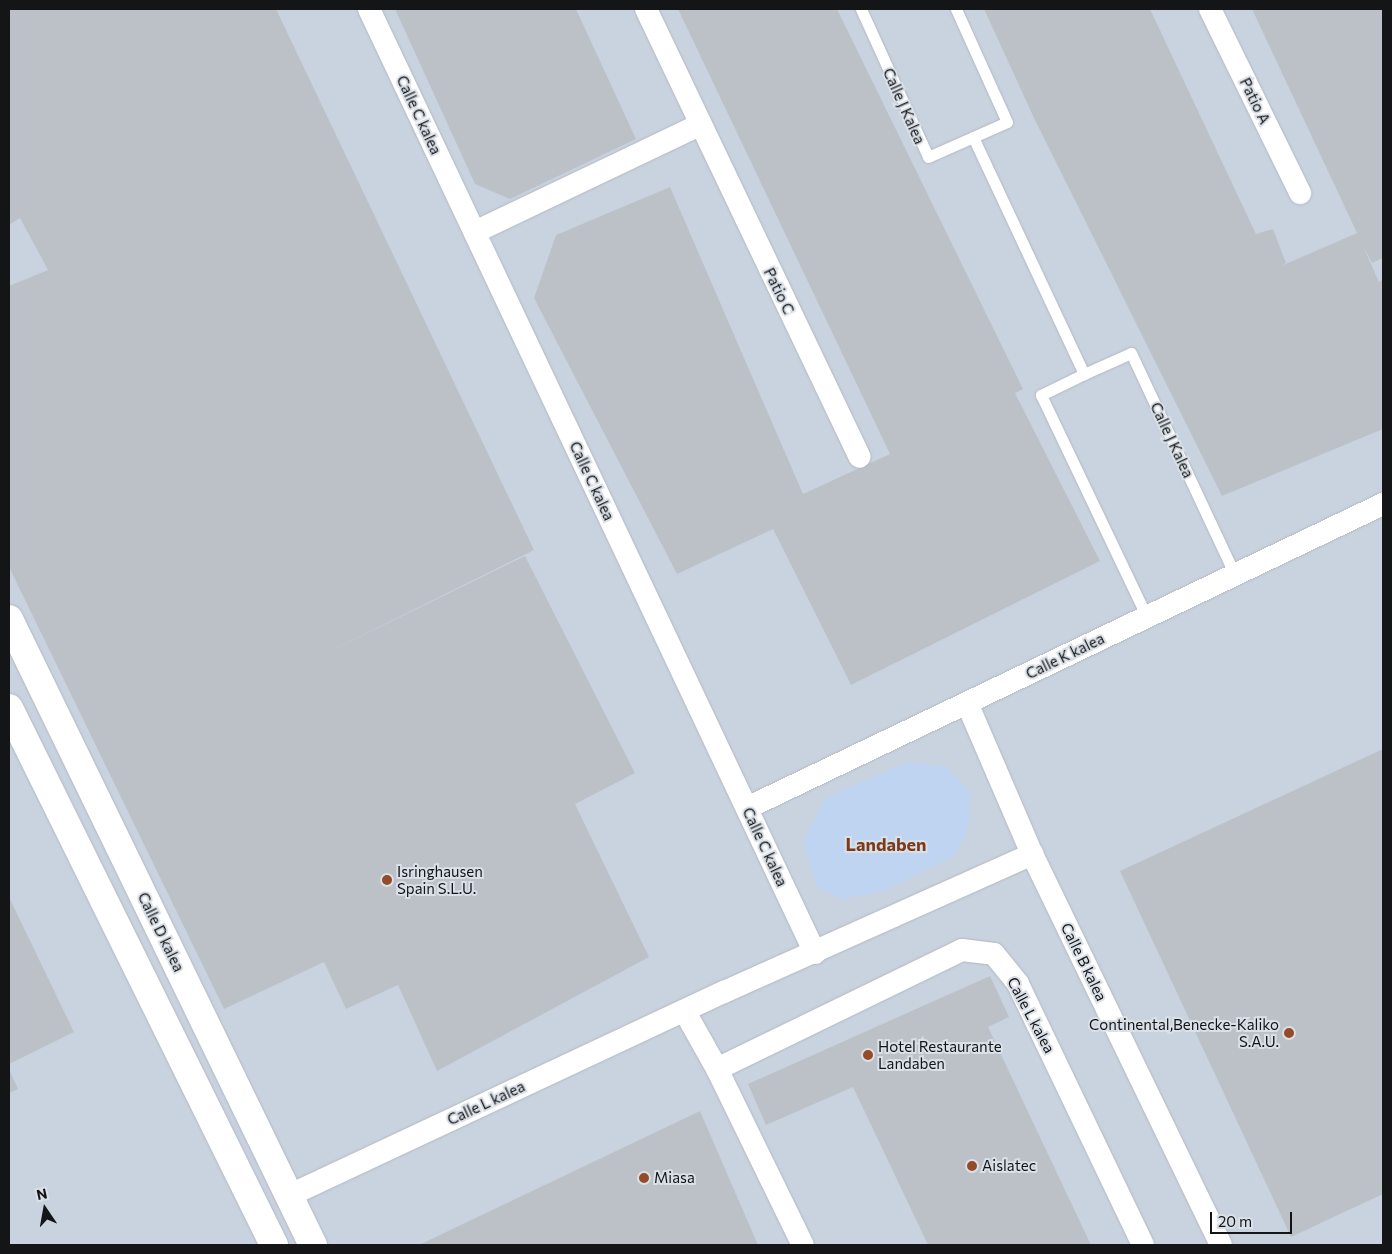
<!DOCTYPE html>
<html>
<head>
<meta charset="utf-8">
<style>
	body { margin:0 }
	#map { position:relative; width:1392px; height:1254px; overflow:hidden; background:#dae0e7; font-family:Commissioner,sans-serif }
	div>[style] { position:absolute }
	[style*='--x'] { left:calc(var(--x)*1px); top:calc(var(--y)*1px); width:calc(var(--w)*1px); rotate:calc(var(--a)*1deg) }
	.built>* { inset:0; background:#c9d3e0; transform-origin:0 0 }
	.green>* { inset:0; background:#bfd4f1 }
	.building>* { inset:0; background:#bcc1c8 }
	.roads { filter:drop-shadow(0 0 1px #b4b9c0) drop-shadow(0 0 1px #b4b9c0) }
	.lane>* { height:11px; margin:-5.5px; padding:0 5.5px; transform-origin:5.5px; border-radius:5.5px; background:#fff }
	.street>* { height:22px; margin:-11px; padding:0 11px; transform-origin:11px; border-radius:11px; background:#fff }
	.secondary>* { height:28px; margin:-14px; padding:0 14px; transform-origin:14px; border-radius:14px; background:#fff }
	.dots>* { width:14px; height:14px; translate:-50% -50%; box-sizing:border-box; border:2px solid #dae0e7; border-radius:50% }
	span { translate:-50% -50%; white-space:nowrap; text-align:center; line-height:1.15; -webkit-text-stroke:4px #dae0e7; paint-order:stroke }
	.street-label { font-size:15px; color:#131517 }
	.poi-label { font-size:15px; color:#131517 }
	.left { translate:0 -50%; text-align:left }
	.right { translate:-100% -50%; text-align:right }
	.quarter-label { font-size:18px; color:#7b3b1a; font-weight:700 }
	.frame { position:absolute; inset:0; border:10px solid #131517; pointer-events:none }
	.north { position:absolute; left:20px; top:1184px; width:50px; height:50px; -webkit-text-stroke:4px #dae0e7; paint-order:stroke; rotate:348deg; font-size:14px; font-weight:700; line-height:20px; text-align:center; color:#131517 }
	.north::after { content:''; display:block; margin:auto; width:18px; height:22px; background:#131517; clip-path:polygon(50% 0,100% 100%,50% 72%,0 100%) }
	.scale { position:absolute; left:1210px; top:1212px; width:82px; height:22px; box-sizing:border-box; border:2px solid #131517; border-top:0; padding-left:6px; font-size:15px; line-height:18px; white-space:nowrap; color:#131517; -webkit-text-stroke:4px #dae0e7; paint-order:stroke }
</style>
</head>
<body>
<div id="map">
	<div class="built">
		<div style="left:9px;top:9px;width:1374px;height:1236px"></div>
	</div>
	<div class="green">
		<div style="clip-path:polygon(908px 762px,946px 766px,970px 793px,969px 825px,956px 855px,884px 891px,842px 899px,817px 886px,803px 841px,826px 798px)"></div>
	</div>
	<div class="building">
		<div style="clip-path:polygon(9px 9px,276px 9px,534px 550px,314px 659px,525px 556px,635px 773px,575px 804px,649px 957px,437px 1071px,398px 985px,346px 1009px,324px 962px,224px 1009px,9px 567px,9px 286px,48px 270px,20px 218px,9px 225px)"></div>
		<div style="clip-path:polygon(395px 9px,576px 9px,636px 139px,510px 199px,475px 184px)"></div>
		<div style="clip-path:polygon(678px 9px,837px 9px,1023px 389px,1015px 393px,1100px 561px,851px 685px,773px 529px,677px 574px,534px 298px,556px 235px,670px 187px,803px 494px,890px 454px)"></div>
		<div style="clip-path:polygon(984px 9px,1150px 9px,1256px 234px,1273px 229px,1286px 263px,1281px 266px,1357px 233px,1252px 9px,1383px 9px,1383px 258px,1372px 263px,1363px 246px,1379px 282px,1383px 279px,1383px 429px,1222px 496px,1034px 118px)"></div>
		<div style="clip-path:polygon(1383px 749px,1383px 1194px,1291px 1237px,1120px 871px)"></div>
		<div style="clip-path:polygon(9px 897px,74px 1032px,9px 1064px)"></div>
		<div style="clip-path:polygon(990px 976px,1009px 1017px,988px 1027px,1091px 1245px,928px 1245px,853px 1087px,766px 1125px,748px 1084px)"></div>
		<div style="clip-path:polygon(9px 1069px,18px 1089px,9px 1093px)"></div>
		<div style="clip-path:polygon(700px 1111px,758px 1245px,419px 1245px)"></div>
	</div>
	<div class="roads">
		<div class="lane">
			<div style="--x:861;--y:9;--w:162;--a:65.6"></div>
			<div style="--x:928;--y:157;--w:86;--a:-23.9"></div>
			<div style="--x:1007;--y:122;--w:124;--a:-114.3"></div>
			<div style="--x:973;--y:137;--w:262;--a:64.9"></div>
			<div style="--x:1084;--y:374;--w:51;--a:-24.1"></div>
			<div style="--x:1131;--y:353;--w:245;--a:64.9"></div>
			<div style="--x:1084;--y:374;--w:48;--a:154"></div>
			<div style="--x:1041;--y:395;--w:246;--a:64.5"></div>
		</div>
		<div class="street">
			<div style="--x:369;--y:9;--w:1044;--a:64.71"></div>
			<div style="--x:646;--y:9;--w:496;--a:64.5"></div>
			<div style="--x:1210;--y:9;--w:205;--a:63.9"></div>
			<div style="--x:475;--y:232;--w:248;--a:-25.5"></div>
			<div style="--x:967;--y:703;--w:164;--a:66.7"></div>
			<div style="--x:1032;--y:854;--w:434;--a:64.2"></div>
			<div style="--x:747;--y:808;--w:705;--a:-25.55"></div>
			<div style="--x:685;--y:1012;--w:65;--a:60.7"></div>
			<div style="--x:717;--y:1069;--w:196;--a:64"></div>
			<div style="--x:717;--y:1069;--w:272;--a:-25.9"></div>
			<div style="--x:962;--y:950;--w:32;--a:7"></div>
			<div style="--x:994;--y:954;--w:38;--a:51"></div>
			<div style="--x:1018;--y:984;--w:289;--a:64.4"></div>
			<div style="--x:288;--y:1196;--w:481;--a:-25.1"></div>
			<div style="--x:724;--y:992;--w:338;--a:-24.1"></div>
		</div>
		<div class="secondary">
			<div style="--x:9;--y:619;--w:696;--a:64.1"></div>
			<div style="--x:9;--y:708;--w:599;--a:63.73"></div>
		</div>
	</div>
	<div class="dots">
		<div style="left:387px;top:880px;background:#944c28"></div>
		<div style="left:1289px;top:1033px;background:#944c28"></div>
		<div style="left:868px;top:1055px;background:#944c28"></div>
		<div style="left:972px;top:1166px;background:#944c28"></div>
		<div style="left:644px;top:1178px;background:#944c28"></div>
	</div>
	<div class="street-label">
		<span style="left:1255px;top:101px;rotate:64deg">Patio A</span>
		<span style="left:904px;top:106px;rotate:66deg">Calle J Kalea</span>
		<span style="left:419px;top:115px;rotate:65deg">Calle C kalea</span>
		<span style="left:779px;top:291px;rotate:64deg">Patio C</span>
		<span style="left:1172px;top:440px;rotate:65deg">Calle J Kalea</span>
		<span style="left:592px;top:481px;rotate:65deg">Calle C kalea</span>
		<span style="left:1065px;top:656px;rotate:-26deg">Calle K kalea</span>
		<span style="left:765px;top:847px;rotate:65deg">Calle C kalea</span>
		<span style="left:161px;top:932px;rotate:64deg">Calle D kalea</span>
		<span style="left:1084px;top:962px;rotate:64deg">Calle B kalea</span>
		<span style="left:1031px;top:1015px;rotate:62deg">Calle L kalea</span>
		<span style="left:486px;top:1103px;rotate:-25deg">Calle L kalea</span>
	</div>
	<div class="poi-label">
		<span class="left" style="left:397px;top:880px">Isringhausen<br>Spain S.L.U.</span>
		<span class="right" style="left:1279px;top:1033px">Continental,Benecke-Kaliko<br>S.A.U.</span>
		<span class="left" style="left:878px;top:1055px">Hotel Restaurante<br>Landaben</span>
		<span class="left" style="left:982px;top:1166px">Aislatec</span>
		<span class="left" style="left:654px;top:1178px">Miasa</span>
	</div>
	<div class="quarter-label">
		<span style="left:886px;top:844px">Landaben</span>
	</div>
	<div class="frame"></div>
	<div class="north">N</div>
	<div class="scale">20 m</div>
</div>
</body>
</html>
